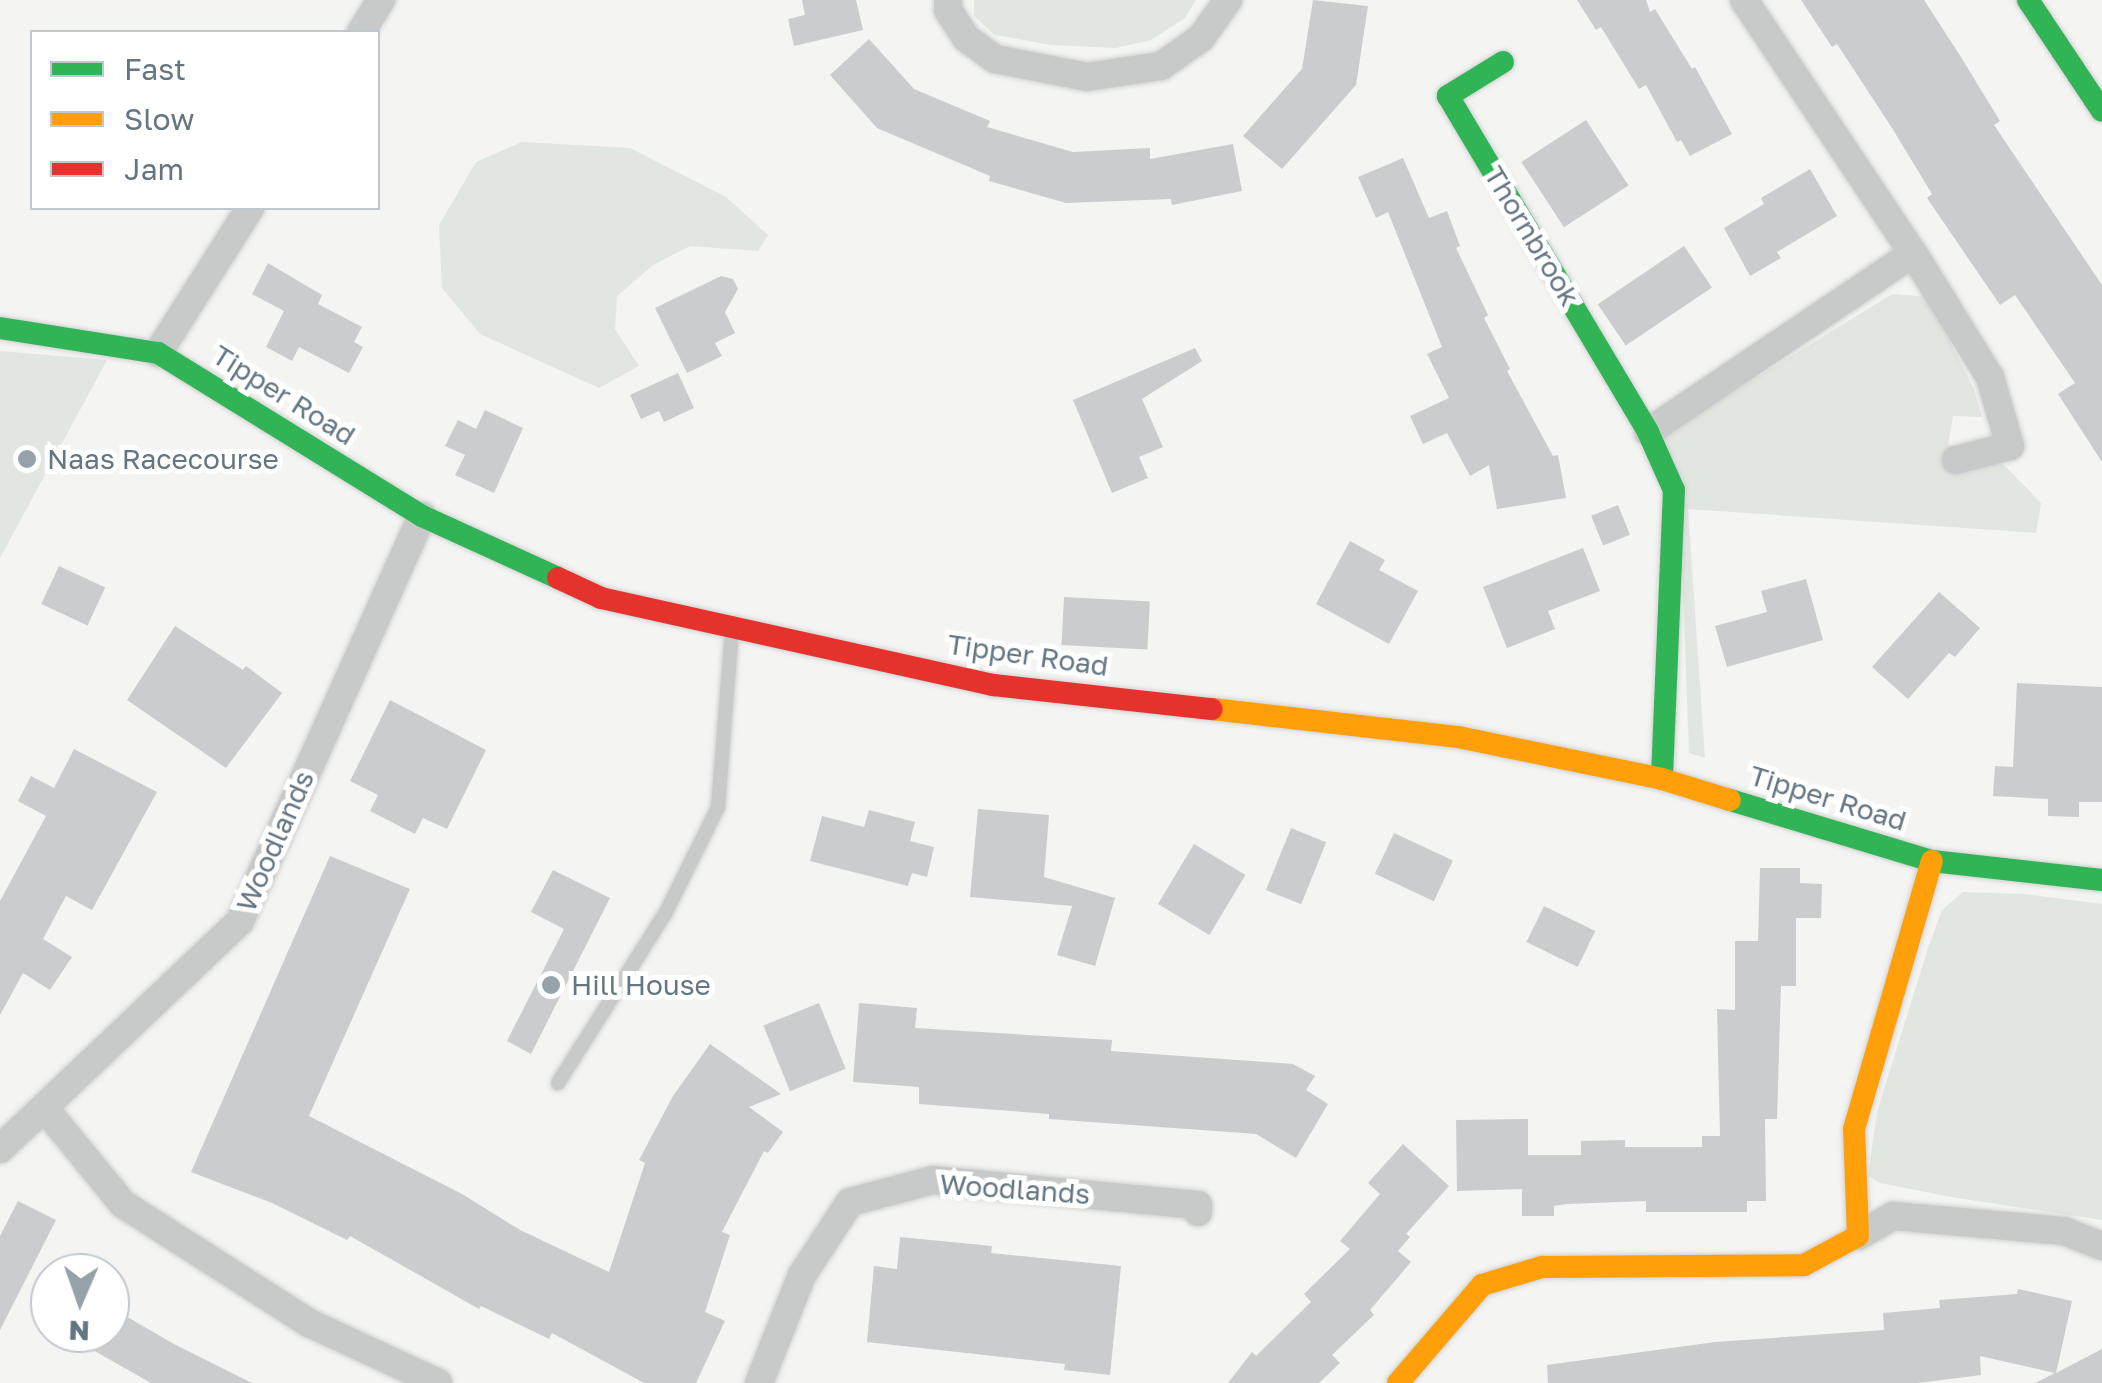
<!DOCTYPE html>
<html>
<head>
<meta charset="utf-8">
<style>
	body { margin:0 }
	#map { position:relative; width:2102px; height:1383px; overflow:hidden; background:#f4f4f2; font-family:"Golos Text",sans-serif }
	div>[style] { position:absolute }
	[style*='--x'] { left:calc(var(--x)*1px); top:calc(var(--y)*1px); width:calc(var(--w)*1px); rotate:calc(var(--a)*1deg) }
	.green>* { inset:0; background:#e2e6e0 }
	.building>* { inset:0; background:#cbcccd; transform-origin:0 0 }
	.roads { filter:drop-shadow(0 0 2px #d0d1d2) drop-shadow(0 0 2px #d0d1d2) }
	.lane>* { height:14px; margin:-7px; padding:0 7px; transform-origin:7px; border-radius:7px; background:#c8caca }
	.street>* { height:28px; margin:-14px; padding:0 14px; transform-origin:14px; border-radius:14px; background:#c8caca }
	.fast>* { height:22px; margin:-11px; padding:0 11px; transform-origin:11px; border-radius:11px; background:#30b455 }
	.slow>* { height:22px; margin:-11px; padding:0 11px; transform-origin:11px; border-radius:11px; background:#ff9f0a }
	.jam>* { height:22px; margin:-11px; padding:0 11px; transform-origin:11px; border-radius:11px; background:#e5322d }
	.dots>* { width:28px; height:28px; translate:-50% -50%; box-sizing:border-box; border:5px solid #fff; border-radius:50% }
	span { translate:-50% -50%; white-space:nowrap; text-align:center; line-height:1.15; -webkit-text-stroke:10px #fff; paint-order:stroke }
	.street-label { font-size:28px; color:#647682 }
	.poi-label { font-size:28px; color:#647682 }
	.left { translate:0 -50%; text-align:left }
	.legend { position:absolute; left:30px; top:30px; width:350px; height:180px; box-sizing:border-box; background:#fff; border:2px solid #c1c8cd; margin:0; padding:12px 18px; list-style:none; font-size:30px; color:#647682 }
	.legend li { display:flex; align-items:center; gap:20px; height:50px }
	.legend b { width:50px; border:2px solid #c1c8cd }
	.north { position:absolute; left:30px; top:1253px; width:100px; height:100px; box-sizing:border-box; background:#fff; border:2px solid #c1c8cd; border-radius:50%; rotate:182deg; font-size:28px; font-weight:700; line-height:40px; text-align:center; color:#647682 }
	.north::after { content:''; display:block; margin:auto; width:35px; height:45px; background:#96a2a9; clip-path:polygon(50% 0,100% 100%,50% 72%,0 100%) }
</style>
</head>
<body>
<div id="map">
	<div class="green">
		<div style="clip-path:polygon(974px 0,1196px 0,1185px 18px,1151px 40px,1116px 48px,1051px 45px,995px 35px,974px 16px)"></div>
		<div style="clip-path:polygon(522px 142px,630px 148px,726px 197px,768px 235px,758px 251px,690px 246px,653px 265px,617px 296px,615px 329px,639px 366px,599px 388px,480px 334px,442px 288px,439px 225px,476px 162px)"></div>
		<div style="clip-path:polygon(1892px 294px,1928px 297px,1974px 389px,1982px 417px,1953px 416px,1948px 445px,2004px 465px,2041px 503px,2036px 533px,1688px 509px,1705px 758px,1689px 753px,1679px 483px,1660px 437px)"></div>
		<div style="clip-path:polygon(0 351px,107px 360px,0 558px)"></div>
		<div style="clip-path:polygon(1963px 892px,2025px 894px,2102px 904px,2102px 1220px,1951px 1197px,1880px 1183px,1868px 1176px,1877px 1112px,1928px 948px,1942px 910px)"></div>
	</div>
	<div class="building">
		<div style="clip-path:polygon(802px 0,856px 0,863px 30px,794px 46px,788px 19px,805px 15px)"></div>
		<div style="clip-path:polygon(1313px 0,1368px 6px,1356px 85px,1282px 169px,1243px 136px,1302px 69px)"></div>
		<div style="clip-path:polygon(1577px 0,1646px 0,1650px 12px,1655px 9px,1692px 69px,1695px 67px,1732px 134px,1690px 156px,1681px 140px,1677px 142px,1646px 85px,1639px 89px,1601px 27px,1596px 30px)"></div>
		<div style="clip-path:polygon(1801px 0,1924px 0,1961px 57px,2000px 121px,1994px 125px,2102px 285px,2102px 462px,2058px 394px,2075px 383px,2015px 295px,2000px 305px,1927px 198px,1932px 194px,1892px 128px,1837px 44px,1832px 47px)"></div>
		<div style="clip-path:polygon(869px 39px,914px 89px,990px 121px,987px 127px,1073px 152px,1150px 148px,1150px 159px,1233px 144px,1242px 191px,1172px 205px,1171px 199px,1066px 203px,989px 181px,990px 176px,877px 128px,830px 75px)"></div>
		<div style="left:1586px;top:120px;width:78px;height:77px;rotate:57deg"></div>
		<div style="clip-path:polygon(1403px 158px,1429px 218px,1447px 211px,1460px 246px,1456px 248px,1488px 315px,1484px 318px,1510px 369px,1507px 371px,1553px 456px,1558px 455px,1566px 498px,1497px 509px,1489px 465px,1470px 476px,1447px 433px,1423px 444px,1410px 416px,1449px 398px,1427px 354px,1442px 347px,1388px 212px,1376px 218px,1358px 177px)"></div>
		<div style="clip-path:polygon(1810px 169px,1837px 216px,1777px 252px,1781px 258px,1750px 276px,1724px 228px,1764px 204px,1761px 198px)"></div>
		<div style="left:1684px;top:246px;width:50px;height:104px;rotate:56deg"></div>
		<div style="clip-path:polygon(268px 263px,322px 295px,318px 304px,362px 327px,354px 342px,363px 347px,349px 373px,299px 347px,292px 361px,266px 347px,284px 311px,252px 294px)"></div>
		<div style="clip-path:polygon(721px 276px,733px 279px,738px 289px,725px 312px,735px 333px,715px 343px,722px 356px,687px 373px,655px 308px)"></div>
		<div style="clip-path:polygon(1195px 348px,1202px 361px,1142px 399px,1163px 447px,1139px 457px,1148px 478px,1112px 493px,1073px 400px)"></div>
		<div style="clip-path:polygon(678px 373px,694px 408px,664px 422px,659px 411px,641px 419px,630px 395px)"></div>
		<div style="clip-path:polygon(485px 410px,523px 428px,494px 493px,455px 475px,465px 455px,445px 446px,458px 420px,476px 429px)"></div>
		<div style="left:1618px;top:505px;width:32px;height:29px;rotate:68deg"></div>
		<div style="clip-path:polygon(1350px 541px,1385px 560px,1379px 570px,1418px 591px,1389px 644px,1316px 604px)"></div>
		<div style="clip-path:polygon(1583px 548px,1600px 591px,1548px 611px,1555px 629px,1507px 648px,1483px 587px)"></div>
		<div style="left:59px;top:566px;width:51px;height:42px;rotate:25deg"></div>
		<div style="clip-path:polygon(1806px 579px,1823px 640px,1727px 667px,1715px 626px,1767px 612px,1761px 591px)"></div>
		<div style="clip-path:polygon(1939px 592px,1980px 628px,1955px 657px,1949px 653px,1908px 699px,1872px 667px)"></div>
		<div style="left:1064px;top:597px;width:86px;height:48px;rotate:3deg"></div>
		<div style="clip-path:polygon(175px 626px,243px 670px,246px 666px,282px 693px,226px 768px,127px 700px)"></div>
		<div style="clip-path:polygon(2017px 683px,2102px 687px,2102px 802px,2079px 802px,2079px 817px,2048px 816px,2048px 799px,1993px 796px,1995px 766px,2013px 767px)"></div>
		<div style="clip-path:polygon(390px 700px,486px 750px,447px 829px,423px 818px,415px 834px,370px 811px,378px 795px,350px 781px)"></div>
		<div style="clip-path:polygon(74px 749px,157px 792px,92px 910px,66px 896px,43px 939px,72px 957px,50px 990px,23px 973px,0 1015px,0 901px,46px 816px,18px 801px,31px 776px,54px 788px)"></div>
		<div style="clip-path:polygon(978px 809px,1049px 815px,1044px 877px,1115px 898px,1095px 966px,1057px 955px,1072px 906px,970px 897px)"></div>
		<div style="clip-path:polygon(869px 810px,915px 822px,910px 841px,934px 847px,927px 877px,912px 873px,908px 886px,810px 861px,822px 816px,864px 827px)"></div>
		<div style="left:1291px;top:828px;width:38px;height:67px;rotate:22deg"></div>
		<div style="left:1394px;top:833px;width:65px;height:45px;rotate:25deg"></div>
		<div style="left:1194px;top:844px;width:60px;height:70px;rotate:31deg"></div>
		<div style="clip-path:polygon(330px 856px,410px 889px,309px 1116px,462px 1194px,520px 1230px,609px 1272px,645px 1163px,639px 1160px,673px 1096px,710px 1044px,781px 1094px,749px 1107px,783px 1132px,768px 1153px,764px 1151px,722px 1232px,730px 1235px,705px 1312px,725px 1321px,696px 1383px,644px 1383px,552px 1333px,549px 1339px,481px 1306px,479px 1309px,350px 1236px,347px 1240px,272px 1203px,191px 1172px)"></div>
		<div style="clip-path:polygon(1760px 868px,1800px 868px,1800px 883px,1822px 884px,1821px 918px,1796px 918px,1796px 986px,1781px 986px,1777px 1119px,1765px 1119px,1766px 1201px,1747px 1201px,1747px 1212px,1646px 1212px,1646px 1201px,1567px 1204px,1554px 1206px,1554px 1216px,1522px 1216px,1522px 1189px,1457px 1191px,1456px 1120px,1528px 1119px,1528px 1155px,1581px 1155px,1581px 1141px,1625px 1140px,1625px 1147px,1702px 1147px,1702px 1136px,1720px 1136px,1717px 1009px,1735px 1010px,1735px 941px,1758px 941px)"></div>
		<div style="clip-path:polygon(553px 870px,610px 898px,531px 1054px,507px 1041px,564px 929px,531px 912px)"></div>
		<div style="left:1544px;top:906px;width:57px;height:40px;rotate:26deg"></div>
		<div style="left:819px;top:1003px;width:71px;height:60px;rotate:68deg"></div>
		<div style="clip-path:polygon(859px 1003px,917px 1008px,915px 1028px,1112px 1040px,1111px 1051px,1293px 1064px,1315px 1076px,1306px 1090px,1328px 1104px,1296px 1158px,1256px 1134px,1049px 1119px,1049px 1114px,919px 1104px,919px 1087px,853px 1082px)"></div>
		<div style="clip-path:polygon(1403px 1144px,1449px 1186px,1406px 1234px,1410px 1237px,1398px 1251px,1411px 1262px,1370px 1310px,1374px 1315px,1332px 1355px,1340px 1363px,1319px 1383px,1228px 1383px,1252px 1352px,1256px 1356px,1311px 1302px,1304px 1294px,1350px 1249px,1340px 1241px,1380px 1194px,1368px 1183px)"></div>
		<div style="clip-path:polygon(18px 1201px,56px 1220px,0 1330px,0 1236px)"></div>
		<div style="clip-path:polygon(900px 1237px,992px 1246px,991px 1253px,1121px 1266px,1110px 1375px,1064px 1370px,1065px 1364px,867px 1342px,874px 1266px,897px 1269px)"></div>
		<div style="clip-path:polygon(2018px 1289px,2072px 1301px,2056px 1373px,2102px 1349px,2102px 1383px,2035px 1383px,2055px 1373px,1980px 1356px,1981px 1375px,1918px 1383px,1548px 1383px,1547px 1365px,1715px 1342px,1884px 1330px,1883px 1313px,1940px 1308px,1939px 1300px,2017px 1294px)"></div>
		<div style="clip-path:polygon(110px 1307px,174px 1344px,252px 1383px,151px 1383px,63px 1333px,110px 1333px)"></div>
	</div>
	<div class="roads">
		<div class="lane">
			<div style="--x:558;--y:1083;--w:200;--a:-57.7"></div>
			<div style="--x:665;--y:914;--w:119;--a:-63.6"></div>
			<div style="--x:718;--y:807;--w:180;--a:-85.5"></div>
		</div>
		<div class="street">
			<div style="--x:948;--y:0;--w:10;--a:90"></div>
			<div style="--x:948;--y:10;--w:33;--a:57"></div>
			<div style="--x:966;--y:38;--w:36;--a:36"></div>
			<div style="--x:995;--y:59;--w:94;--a:11.1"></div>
			<div style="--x:1087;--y:77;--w:75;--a:-8.5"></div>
			<div style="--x:1161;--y:66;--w:49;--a:-35"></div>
			<div style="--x:1201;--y:38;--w:47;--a:-54.6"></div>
			<div style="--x:1744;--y:0;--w:304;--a:56.3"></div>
			<div style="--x:1913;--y:253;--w:146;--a:58.2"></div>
			<div style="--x:1990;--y:377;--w:72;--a:73.8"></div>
			<div style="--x:2010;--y:446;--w:56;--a:165.5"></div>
			<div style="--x:361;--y:32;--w:38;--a:-58"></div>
			<div style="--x:158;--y:353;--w:172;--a:-57.6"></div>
			<div style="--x:1648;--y:432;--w:320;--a:-34"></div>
			<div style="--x:46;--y:1110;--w:122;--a:50.7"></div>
			<div style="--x:123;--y:1204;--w:221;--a:32.6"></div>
			<div style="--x:309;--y:1323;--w:142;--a:24.9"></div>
			<div style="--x:0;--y:1149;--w:331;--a:-43.5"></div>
			<div style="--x:240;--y:921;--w:444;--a:-65.8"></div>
			<div style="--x:1858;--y:1236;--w:40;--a:-29.7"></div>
			<div style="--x:1893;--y:1216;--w:172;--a:5"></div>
			<div style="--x:2064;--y:1231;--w:41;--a:21.5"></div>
			<div style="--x:759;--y:1383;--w:116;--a:-68.3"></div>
			<div style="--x:802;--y:1275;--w:87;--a:-56.7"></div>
			<div style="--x:850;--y:1202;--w:86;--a:-14.8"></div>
			<div style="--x:933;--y:1180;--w:266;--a:5.4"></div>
			<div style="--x:1198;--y:1205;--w:7;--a:90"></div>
		</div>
		<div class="fast">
			<div style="--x:2028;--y:0;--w:133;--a:56.3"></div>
			<div style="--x:1503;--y:62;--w:65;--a:148.3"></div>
			<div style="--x:1448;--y:96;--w:391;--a:59.2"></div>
			<div style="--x:1648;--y:432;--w:64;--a:65.9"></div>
			<div style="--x:1674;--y:490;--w:289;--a:92.4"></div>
			<div style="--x:0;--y:328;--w:160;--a:9"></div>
			<div style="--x:158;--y:353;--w:310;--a:31.7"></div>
			<div style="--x:422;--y:516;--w:149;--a:24.5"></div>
			<div style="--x:1730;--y:800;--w:211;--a:16.8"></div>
			<div style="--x:1932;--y:861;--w:171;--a:6.4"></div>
		</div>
		<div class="slow">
			<div style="--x:1212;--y:709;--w:248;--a:6.5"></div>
			<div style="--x:1458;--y:737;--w:208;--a:11.6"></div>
			<div style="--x:1662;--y:779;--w:71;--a:17.2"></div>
			<div style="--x:1398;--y:1383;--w:129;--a:-49.4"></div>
			<div style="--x:1482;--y:1285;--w:63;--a:-16.7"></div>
			<div style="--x:1542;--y:1267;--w:262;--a:-0.4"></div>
			<div style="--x:1804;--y:1265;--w:61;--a:-28.2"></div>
			<div style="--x:1858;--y:1236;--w:107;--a:-92.1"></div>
			<div style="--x:1854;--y:1129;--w:279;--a:-73.8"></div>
		</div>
		<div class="jam">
			<div style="--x:558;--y:578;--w:47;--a:24.9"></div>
			<div style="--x:601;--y:598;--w:402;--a:12.5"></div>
			<div style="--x:993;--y:685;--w:220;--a:6.3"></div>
		</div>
	</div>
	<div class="dots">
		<div style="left:27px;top:459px;background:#96a2a9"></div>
		<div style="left:551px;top:985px;background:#96a2a9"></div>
	</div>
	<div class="street-label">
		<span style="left:1532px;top:236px;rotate:59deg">Thornbrook</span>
		<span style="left:284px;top:395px;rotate:32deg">Tipper Road</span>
		<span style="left:1028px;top:655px;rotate:8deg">Tipper Road</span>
		<span style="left:1828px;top:798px;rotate:17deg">Tipper Road</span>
		<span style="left:275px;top:841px;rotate:-66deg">Woodlands</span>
		<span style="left:1015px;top:1189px;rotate:4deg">Woodlands</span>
	</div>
	<div class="poi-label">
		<span class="left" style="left:47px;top:459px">Naas Racecourse</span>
		<span class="left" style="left:571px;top:985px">Hill House</span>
	</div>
	<ul class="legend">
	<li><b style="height:12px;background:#30b455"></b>Fast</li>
	<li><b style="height:12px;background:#ff9f0a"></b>Slow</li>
	<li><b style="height:12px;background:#e5322d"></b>Jam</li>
	</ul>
	<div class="north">N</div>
</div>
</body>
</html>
